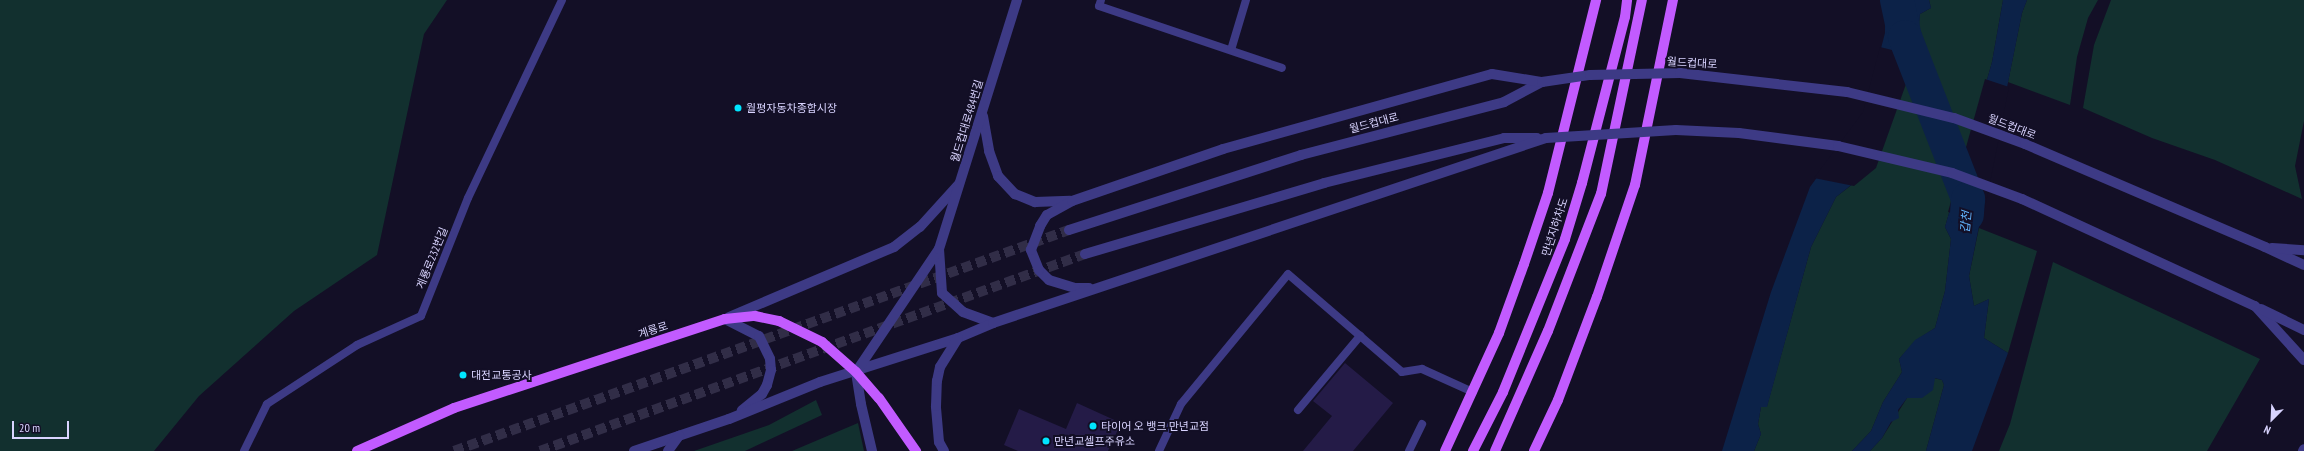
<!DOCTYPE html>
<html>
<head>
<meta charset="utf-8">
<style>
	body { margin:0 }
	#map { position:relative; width:2304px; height:451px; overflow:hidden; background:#130f26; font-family:"PT Sans Narrow","Noto Sans KR",sans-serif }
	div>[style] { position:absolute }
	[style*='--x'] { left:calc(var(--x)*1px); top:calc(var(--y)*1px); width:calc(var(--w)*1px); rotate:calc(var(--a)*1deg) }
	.green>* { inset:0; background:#12302f }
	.water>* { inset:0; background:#0c2248 }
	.pier>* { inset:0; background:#130f26 }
	.river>* { height:34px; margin:-17px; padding:0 17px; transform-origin:17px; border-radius:17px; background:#0c2248 }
	.building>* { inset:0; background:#241b47 }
	.tertiary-tunnel>* { height:10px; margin-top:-5px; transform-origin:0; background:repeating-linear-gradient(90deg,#312d47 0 10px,transparent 0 15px) }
	.service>* { height:8px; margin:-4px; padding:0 4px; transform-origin:4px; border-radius:4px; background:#3d3a85 }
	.tertiary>* { height:10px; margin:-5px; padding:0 5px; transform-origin:5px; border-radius:5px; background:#3d3a85 }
	.primary>* { height:10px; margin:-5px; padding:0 5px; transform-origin:5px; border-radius:5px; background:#c25bff }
	.tertiary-bridge>* { height:10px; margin:-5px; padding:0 5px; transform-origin:5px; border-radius:5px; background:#3d3a85 }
	.dots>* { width:11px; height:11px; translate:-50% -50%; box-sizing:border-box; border:2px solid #130f26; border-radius:50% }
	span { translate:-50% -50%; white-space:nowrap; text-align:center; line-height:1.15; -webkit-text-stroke:4px #130f26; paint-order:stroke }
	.street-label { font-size:11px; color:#d9d4ff }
	.poi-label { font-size:11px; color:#d9d4ff }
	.left { translate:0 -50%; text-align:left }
	.water-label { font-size:12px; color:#62b6ff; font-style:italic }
	.north { position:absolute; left:2252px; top:399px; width:40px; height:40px; -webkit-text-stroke:3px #130f26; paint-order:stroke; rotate:204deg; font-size:11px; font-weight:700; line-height:16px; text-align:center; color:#d9d4ff }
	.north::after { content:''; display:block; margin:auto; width:14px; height:18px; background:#d9d4ff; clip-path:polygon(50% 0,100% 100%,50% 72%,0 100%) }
	.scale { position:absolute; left:12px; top:421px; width:57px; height:18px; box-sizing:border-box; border:2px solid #d9d4ff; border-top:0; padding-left:5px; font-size:12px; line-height:14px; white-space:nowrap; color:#d9d4ff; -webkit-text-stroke:3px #130f26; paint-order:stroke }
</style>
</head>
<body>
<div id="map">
	<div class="green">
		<div style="clip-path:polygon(0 0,447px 0,424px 34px,377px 255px,294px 311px,199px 396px,154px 451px,0 451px)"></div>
		<div style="clip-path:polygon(1929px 0,2003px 0,1992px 62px,1945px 227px,1951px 239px,1945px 291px,1935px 328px,1916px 340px,1899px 359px,1902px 372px,1883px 402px,1871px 431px,1852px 451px,1754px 451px,1761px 434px,1758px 424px,1761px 407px,1767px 406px,1811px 247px,1836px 197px,1875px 167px,1918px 30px,1920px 14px,1931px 8px)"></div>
		<div style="clip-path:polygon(2027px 0,2098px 0,2088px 18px,2077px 57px,2070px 105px,2008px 82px,2022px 13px)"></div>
		<div style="clip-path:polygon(2111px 0,2304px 0,2304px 121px,2295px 166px,2302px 199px,2215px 160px,2152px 138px,2083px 108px,2094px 45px)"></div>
		<div style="clip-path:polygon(1979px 228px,2037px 251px,2008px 353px,1984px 338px,1989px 299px,1974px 306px,1969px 276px)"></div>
		<div style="clip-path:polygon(2053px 262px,2260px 359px,2207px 451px,1999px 451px,2010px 424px)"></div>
		<div style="clip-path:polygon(1934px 378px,1942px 380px,1944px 385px,1926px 451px,1870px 451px,1882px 438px,1907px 398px)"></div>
		<div style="clip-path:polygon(816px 400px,822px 415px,745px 451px,694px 451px,769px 425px)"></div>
		<div style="clip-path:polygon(858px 423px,864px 451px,792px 451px)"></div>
	</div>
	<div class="water">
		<div style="clip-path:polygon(1885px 0,1929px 0,1931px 8px,1920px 14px,1918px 47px,1874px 167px,1836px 197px,1811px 247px,1767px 407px,1761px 407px,1758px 424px,1761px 434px,1754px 451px,1722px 451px,1771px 292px,1810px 187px,1864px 113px,1885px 33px)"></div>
		<div style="clip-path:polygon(2003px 0,2027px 0,2022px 13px,1969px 276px,1974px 306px,1989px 299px,1984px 338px,2008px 353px,1972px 451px,1926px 451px,1944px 385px,1942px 380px,1935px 378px,1933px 390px,1922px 398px,1907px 398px,1898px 410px,1899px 418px,1891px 422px,1882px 438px,1870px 451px,1852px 451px,1871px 431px,1883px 402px,1902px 372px,1899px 359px,1915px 340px,1935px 328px,1945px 291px,1951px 239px,1945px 227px,1992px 62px)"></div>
	</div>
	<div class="pier">
		<div style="clip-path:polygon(1880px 47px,1916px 56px,1876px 168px,1854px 186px,1814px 178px,1863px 112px)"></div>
		<div style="clip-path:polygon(1985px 79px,2009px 87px,1982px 223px,1948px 212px)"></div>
	</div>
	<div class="river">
		<div style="--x:1897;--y:0;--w:38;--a:78"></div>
		<div style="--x:1905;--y:37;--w:174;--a:68.7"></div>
		<div style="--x:1968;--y:199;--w:16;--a:94"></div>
	</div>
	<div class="building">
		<div style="clip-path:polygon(1345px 363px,1393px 403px,1353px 451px,1303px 451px,1332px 416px,1313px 401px)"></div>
		<div style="clip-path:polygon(1077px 403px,1121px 423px,1108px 451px,1018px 451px,1004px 445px,1019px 409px,1066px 429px)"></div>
	</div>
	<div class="tertiary-tunnel">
		<div style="--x:454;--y:451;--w:654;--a:-19.77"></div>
		<div style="--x:540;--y:451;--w:580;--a:-19.87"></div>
	</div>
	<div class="service">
		<div style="--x:1101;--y:0;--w:6;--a:108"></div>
		<div style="--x:1099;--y:6;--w:193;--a:18.7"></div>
		<div style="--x:1231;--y:50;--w:52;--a:-73.3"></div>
		<div style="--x:1298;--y:410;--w:97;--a:-50"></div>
		<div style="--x:244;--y:451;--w:52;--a:-63.9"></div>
		<div style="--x:267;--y:404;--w:108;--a:-33.2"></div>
		<div style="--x:357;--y:345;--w:70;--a:-24.4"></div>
		<div style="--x:421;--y:316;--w:127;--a:-68.3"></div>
		<div style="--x:468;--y:198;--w:219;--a:-64.6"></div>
		<div style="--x:1159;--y:451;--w:52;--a:-64.9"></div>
		<div style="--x:1181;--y:404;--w:168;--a:-50.5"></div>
		<div style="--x:1288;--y:274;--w:150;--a:40.7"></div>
		<div style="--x:1402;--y:372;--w:20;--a:-9"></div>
		<div style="--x:1422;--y:369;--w:56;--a:24.3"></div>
		<div style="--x:1409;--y:451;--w:30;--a:-64"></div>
	</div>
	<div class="tertiary">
		<div style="--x:983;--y:116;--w:36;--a:80"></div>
		<div style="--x:989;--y:151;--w:27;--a:70"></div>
		<div style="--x:998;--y:176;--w:25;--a:47"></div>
		<div style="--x:1015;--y:194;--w:22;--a:22"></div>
		<div style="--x:1035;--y:202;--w:35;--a:-2"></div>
		<div style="--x:1069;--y:230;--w:244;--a:-17.9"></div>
		<div style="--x:1301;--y:155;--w:210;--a:-14.6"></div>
		<div style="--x:1504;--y:102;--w:43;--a:-27.8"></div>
		<div style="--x:2265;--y:247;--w:43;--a:24.8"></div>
		<div style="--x:2272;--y:248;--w:32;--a:4"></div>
		<div style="--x:939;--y:249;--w:44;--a:86.1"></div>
		<div style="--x:942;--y:293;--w:28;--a:42"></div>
		<div style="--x:963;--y:312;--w:32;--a:20"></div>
		<div style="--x:1085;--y:254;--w:249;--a:-16.5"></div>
		<div style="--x:1324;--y:183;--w:186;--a:-14"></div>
		<div style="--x:1504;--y:138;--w:33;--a:0"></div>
		<div style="--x:1089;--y:288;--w:14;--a:180"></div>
		<div style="--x:1075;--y:288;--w:27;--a:-163"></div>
		<div style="--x:1049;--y:280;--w:14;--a:-135"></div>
		<div style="--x:1039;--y:270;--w:22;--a:-112"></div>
		<div style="--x:1031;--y:250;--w:26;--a:-69"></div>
		<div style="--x:1040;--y:226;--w:13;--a:-58"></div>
		<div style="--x:1047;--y:215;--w:29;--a:-29"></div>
		<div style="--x:1072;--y:201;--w:160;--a:-19"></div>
		<div style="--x:1223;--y:149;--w:279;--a:-15.6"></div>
		<div style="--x:1492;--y:74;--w:51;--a:9.1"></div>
		<div style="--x:2255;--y:306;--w:73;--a:47.8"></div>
		<div style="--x:2261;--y:309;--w:48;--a:26"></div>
		<div style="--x:729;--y:317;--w:179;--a:-23"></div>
		<div style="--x:894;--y:247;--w:33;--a:-38"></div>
		<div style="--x:920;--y:227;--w:58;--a:-47.8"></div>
		<div style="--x:725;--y:319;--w:38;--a:27"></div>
		<div style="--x:759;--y:336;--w:25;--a:64"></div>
		<div style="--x:770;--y:359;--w:11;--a:85"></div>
		<div style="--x:771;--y:370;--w:16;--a:105"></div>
		<div style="--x:767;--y:385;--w:10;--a:119"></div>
		<div style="--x:762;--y:394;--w:26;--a:141"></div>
		<div style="--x:634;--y:451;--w:100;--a:-18.6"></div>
		<div style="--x:729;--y:419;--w:98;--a:-22.1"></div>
		<div style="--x:820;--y:382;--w:145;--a:-17.7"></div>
		<div style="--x:958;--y:338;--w:38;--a:-23"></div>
		<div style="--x:993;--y:323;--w:583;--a:-18.5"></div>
		<div style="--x:668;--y:451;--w:19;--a:-54"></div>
		<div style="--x:872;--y:451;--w:48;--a:-103.2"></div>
		<div style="--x:861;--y:404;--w:32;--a:-99"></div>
		<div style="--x:856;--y:372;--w:148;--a:-56"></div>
		<div style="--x:939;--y:249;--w:261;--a:-72.6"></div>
		<div style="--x:944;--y:451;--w:10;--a:-119"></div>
		<div style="--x:939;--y:442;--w:36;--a:-95"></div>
		<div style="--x:936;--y:406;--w:25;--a:-88"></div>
		<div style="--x:937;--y:381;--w:14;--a:-78"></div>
		<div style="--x:940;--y:367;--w:34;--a:-58"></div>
		<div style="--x:2303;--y:451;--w:2;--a:-63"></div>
	</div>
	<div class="primary">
		<div style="--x:357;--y:451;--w:106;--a:-23.9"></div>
		<div style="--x:454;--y:408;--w:285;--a:-18.2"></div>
		<div style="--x:725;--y:319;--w:30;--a:-6"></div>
		<div style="--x:755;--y:316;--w:25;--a:12"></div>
		<div style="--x:779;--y:321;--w:48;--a:26"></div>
		<div style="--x:822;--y:342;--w:45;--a:41.4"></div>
		<div style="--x:856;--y:372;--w:35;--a:49"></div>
		<div style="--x:879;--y:398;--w:65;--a:55.1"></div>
		<div style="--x:1445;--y:451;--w:130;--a:-65.4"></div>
		<div style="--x:1499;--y:333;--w:73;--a:-70.1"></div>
		<div style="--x:1524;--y:264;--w:75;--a:-71.3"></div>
		<div style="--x:1548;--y:193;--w:199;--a:-76"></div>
		<div style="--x:1473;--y:451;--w:66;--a:-63"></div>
		<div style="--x:1503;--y:392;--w:165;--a:-67.9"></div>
		<div style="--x:1565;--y:239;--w:59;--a:-73.1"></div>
		<div style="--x:1582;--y:183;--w:171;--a:-75.5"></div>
		<div style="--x:1625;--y:17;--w:17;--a:-83"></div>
		<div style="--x:1495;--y:451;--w:131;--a:-66.2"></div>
		<div style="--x:1548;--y:331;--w:147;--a:-68.9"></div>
		<div style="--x:1601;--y:194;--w:198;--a:-78.1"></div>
		<div style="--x:1534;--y:451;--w:56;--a:-64.8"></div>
		<div style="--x:1558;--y:400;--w:110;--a:-69.3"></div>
		<div style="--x:1597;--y:297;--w:118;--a:-71.3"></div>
		<div style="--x:1635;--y:185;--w:189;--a:-78.4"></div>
	</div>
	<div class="tertiary-bridge">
		<div style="--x:1542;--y:82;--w:49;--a:-8.3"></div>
		<div style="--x:1590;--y:75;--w:90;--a:-1.3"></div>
		<div style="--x:1680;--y:73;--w:168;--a:6.5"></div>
		<div style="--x:1847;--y:92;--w:110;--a:13.7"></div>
		<div style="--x:1954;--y:118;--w:76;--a:20.1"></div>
		<div style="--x:2025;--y:144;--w:261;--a:23.2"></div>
		<div style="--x:1546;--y:138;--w:130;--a:-3.5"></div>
		<div style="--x:1676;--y:130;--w:63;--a:2.7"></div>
		<div style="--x:1739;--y:133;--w:100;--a:7.5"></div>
		<div style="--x:1838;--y:146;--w:117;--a:13.3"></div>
		<div style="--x:1952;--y:173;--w:75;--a:20.4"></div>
		<div style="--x:2022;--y:199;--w:256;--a:24.7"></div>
	</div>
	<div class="dots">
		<div style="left:738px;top:108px;background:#00e5ff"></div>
		<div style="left:463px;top:375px;background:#00e5ff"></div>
		<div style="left:1093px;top:426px;background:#00e5ff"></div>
		<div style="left:1046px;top:441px;background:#00e5ff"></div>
	</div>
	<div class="street-label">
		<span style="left:1692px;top:63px;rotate:3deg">월드컵대로</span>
		<span style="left:967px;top:121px;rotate:-73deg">월드컵대로484번길</span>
		<span style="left:1374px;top:123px;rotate:-15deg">월드컵대로</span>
		<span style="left:2012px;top:127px;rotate:21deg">월드컵대로</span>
		<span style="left:1555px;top:227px;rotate:-72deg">만년지하차도</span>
		<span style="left:432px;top:258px;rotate:-68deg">계룡로232번길</span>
		<span style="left:653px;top:330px;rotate:-18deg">계룡로</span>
	</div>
	<div class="poi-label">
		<span class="left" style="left:746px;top:108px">월평자동차종합시장</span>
		<span class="left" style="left:471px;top:375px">대전교통공사</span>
		<span class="left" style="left:1101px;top:426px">타이어 오 뱅크 만년교점</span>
		<span class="left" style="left:1054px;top:441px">만년교셀프주유소</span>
	</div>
	<div class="water-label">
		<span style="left:1966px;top:222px;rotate:-85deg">갑천</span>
	</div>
	<div class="north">N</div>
	<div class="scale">20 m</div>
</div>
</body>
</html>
